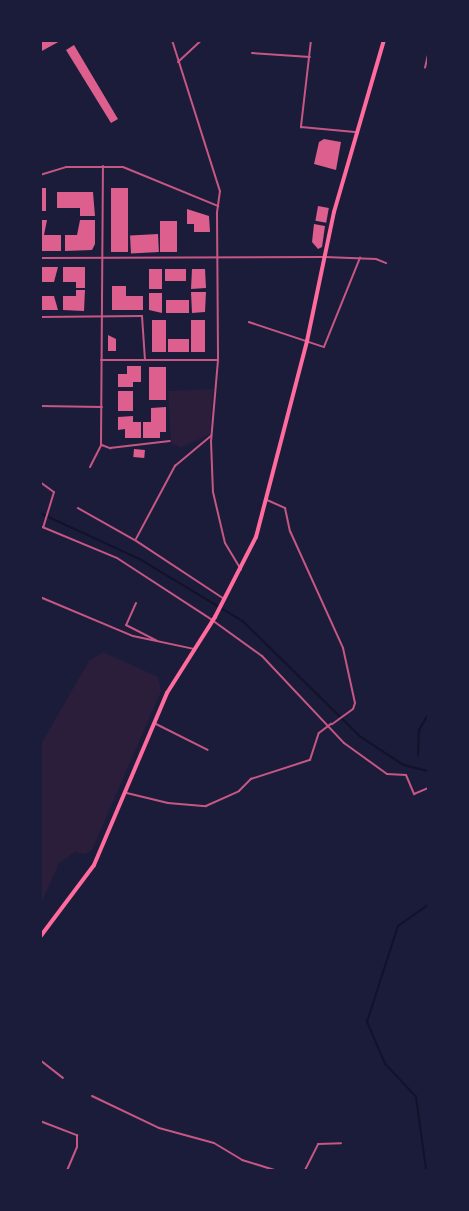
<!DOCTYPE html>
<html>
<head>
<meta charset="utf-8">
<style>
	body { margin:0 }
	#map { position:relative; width:469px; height:1211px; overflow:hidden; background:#1b1b3a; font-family:"Fira Sans Condensed",sans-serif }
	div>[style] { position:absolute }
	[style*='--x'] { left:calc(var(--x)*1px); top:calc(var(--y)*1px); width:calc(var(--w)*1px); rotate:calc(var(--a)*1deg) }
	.green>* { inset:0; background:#2a1e3b }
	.stream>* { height:1.5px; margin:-0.75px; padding:0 0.75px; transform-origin:0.75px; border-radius:0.75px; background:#12122b }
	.building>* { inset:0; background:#dd5f8e; transform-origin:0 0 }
	.service>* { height:1.5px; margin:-0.75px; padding:0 0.75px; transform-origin:0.75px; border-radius:0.75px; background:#c65784 }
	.minor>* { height:2px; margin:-1px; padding:0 1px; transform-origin:1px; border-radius:1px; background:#c65784 }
	.secondary>* { height:4px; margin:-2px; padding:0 2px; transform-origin:2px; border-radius:2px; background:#ff6b9d }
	span { translate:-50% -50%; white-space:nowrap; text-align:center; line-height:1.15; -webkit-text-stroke:4.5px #1b1b3a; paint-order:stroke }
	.frame { position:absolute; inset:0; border:42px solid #1b1b3a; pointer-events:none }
</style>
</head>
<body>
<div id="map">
	<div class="green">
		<div style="clip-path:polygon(213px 389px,210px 434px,181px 448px,171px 443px,168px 391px)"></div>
		<div style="clip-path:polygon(103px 652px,158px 677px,161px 691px,92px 850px,85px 854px,75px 852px,59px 863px,41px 904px,41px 744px,89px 661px)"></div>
	</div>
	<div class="stream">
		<div style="--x:40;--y:513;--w:108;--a:24.7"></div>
		<div style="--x:138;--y:558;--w:122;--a:31"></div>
		<div style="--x:243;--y:621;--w:165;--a:44.5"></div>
		<div style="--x:361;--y:737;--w:51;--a:33.1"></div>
		<div style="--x:404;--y:765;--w:25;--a:14"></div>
		<div style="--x:418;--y:756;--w:26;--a:-88"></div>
		<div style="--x:419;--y:730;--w:17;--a:-59"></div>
		<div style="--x:426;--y:1170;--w:74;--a:-97.8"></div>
		<div style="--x:416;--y:1097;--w:45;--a:-133.2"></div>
		<div style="--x:385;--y:1064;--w:46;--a:-113.2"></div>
		<div style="--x:367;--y:1022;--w:101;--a:-72.1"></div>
		<div style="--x:398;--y:926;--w:37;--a:-35"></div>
	</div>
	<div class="building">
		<div style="clip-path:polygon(40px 40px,62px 40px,40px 52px)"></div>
		<div style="clip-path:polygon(74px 45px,118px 119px,111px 123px,66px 50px)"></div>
		<div style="clip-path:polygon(324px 139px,341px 142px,336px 170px,314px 164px,319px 142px)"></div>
		<div style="left:40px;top:188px;width:6px;height:23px"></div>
		<div style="left:111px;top:188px;width:17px;height:64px"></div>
		<div style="clip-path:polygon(57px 192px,93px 192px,95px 216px,80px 216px,80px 208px,57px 208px)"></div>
		<div style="left:318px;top:206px;width:11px;height:15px;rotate:10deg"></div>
		<div style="clip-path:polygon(187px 209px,209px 216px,210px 232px,194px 232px,194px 224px,187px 224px)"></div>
		<div style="clip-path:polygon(40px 220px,47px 220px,44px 235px,61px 235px,61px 251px,40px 251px)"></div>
		<div style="clip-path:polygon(80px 220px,95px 220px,95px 244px,92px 250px,65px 251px,65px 235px,77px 235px)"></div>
		<div style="left:160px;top:221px;width:17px;height:31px"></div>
		<div style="clip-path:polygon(314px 224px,325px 226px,322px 247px,318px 249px,312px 242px)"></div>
		<div style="left:158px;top:234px;width:18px;height:28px;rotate:87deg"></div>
		<div style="clip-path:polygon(40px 267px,58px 267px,54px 282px,40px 282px)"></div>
		<div style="clip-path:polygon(63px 267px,85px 267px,85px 288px,76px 288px,76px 282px,63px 282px)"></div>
		<div style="left:149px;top:269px;width:13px;height:20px"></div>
		<div style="left:165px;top:269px;width:21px;height:12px"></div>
		<div style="clip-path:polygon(192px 269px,205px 269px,206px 288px,191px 289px)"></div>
		<div style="clip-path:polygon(112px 286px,126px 286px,126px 296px,143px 296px,143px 310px,112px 310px)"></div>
		<div style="clip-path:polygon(76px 290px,85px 290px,84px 311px,63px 310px,63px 296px,76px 296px)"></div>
		<div style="clip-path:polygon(191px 292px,206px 292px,205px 312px,192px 313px)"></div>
		<div style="clip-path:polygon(149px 293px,162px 293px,162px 313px,149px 310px)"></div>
		<div style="clip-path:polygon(40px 296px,54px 296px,58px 310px,40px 310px)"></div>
		<div style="left:166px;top:300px;width:23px;height:13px"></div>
		<div style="left:152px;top:320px;width:14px;height:32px"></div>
		<div style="left:191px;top:320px;width:14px;height:32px"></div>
		<div style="clip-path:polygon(108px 335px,116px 339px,116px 351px,108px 351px)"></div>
		<div style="left:168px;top:339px;width:21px;height:13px"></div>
		<div style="clip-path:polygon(127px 366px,141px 366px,141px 382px,133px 382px,133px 387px,118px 387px,118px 374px,127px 374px)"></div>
		<div style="left:149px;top:367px;width:17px;height:33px"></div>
		<div style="left:118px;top:391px;width:15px;height:20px"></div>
		<div style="clip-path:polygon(166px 407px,166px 432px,160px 432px,160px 438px,143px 438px,143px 422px,151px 422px,151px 408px)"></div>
		<div style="clip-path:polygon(133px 416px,133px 422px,141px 422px,141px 438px,125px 438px,125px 429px,118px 430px,118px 417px)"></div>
		<div style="left:134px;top:449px;width:11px;height:8px;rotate:5deg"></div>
	</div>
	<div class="service">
		<div style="--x:425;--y:68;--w:13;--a:-77"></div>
		<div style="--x:249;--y:322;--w:79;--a:18.4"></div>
		<div style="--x:324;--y:347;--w:96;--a:-68"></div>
		<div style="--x:102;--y:445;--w:9;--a:21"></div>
		<div style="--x:110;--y:448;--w:60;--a:-6.7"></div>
		<div style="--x:78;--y:508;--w:65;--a:29.3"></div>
		<div style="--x:135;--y:540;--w:105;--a:33.4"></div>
		<div style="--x:136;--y:539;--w:83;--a:-61.9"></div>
		<div style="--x:175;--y:466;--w:47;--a:-39.8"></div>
		<div style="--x:127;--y:793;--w:42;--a:13.7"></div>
		<div style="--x:168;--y:803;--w:38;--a:5"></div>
		<div style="--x:206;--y:806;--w:36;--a:-24"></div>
		<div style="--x:239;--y:791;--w:17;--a:-45"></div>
		<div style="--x:251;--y:779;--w:62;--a:-17.9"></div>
		<div style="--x:310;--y:760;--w:28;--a:-72"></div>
		<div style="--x:319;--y:733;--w:15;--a:-37"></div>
	</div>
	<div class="minor">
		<div style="--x:172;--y:40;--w:158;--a:72.4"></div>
		<div style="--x:220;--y:191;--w:21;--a:98"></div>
		<div style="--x:217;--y:212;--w:148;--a:89.6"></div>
		<div style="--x:218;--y:360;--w:81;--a:94.9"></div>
		<div style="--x:211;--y:441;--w:51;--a:87.8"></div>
		<div style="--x:213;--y:492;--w:52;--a:76.8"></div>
		<div style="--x:225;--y:543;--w:31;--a:59"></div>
		<div style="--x:311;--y:40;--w:88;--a:96.6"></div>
		<div style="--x:301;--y:127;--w:54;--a:5.3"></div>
		<div style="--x:252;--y:53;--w:58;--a:3.9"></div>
		<div style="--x:178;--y:62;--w:33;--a:-43"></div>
		<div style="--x:40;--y:175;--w:27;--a:-17"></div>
		<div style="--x:66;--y:167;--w:57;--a:0"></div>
		<div style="--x:123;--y:167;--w:103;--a:22.3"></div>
		<div style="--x:40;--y:258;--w:285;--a:-0.2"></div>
		<div style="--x:325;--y:257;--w:51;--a:2.2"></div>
		<div style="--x:376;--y:259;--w:11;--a:22"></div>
		<div style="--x:40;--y:317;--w:102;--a:-0.6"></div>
		<div style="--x:142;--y:316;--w:44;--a:86.1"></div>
		<div style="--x:101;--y:360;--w:117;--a:0"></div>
		<div style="--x:40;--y:406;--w:62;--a:0.9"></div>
		<div style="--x:90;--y:467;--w:25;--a:-63"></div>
		<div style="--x:101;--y:445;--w:279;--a:-89.6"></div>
		<div style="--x:40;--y:482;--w:17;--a:36"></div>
		<div style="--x:54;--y:492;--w:37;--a:107"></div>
		<div style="--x:267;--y:500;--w:20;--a:24"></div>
		<div style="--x:285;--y:508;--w:24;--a:78"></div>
		<div style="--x:290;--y:531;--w:128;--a:65.6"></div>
		<div style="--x:343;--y:648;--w:56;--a:77.7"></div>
		<div style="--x:355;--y:703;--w:6;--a:108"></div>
		<div style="--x:353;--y:709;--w:26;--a:144"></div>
		<div style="--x:40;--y:526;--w:83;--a:22.6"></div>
		<div style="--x:117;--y:558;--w:113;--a:33.1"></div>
		<div style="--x:212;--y:620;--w:62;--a:35.8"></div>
		<div style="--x:262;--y:656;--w:120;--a:46.7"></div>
		<div style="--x:344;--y:743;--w:53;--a:35.8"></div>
		<div style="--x:387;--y:774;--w:19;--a:3"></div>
		<div style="--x:406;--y:775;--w:21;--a:67"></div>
		<div style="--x:414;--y:794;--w:15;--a:-23"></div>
		<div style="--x:40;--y:597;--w:101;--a:22.8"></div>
		<div style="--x:133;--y:636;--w:62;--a:12"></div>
		<div style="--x:136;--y:603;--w:24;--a:114"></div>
		<div style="--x:126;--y:625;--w:35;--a:27"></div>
		<div style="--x:154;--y:723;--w:60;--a:26.6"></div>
		<div style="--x:40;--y:1060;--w:29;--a:38"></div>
		<div style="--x:92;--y:1096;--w:74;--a:25.5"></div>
		<div style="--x:159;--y:1128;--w:57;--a:15.3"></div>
		<div style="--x:214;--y:1143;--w:33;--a:31"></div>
		<div style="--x:242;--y:1160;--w:34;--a:17"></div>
		<div style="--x:40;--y:1121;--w:40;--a:21"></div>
		<div style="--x:77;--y:1135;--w:12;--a:90"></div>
		<div style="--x:77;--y:1147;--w:25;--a:113"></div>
		<div style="--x:305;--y:1170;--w:29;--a:-63"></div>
		<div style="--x:318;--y:1144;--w:23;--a:-2"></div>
	</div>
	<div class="secondary">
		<div style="--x:40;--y:937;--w:90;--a:-53.1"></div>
		<div style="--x:94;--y:865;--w:187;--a:-67"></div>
		<div style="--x:167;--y:693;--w:90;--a:-57.7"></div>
		<div style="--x:215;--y:617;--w:90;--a:-62.9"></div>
		<div style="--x:256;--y:537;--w:203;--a:-75.4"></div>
		<div style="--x:307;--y:341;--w:132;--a:-78.2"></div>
		<div style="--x:334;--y:212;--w:179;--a:-73.8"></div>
	</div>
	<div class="frame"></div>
</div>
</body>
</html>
